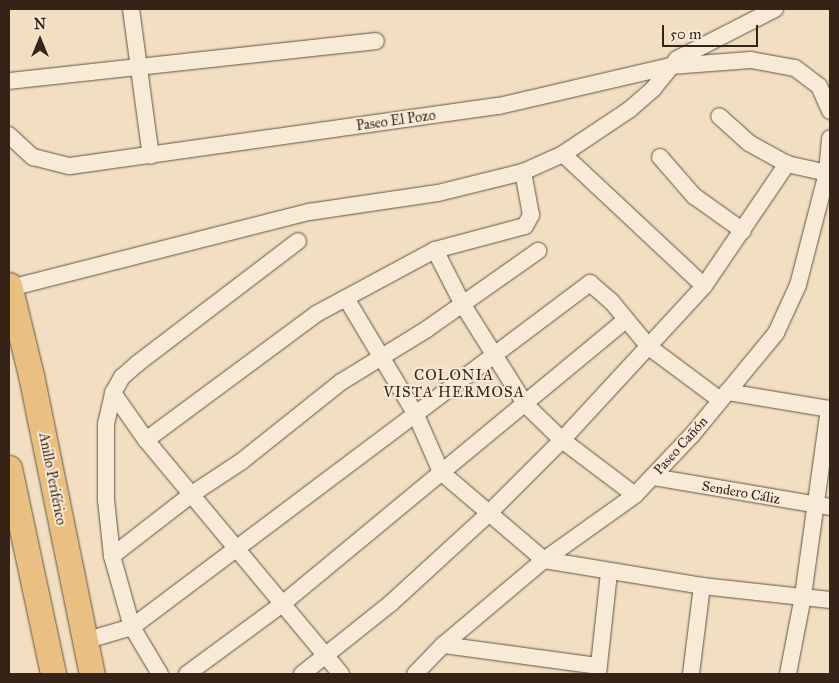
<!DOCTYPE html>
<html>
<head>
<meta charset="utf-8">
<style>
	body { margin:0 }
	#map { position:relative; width:839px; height:683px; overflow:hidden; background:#f2dfc2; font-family:"IM FELL Great Primer",serif }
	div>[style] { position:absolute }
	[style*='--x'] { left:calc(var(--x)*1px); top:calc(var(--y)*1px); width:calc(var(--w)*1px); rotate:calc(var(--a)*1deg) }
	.roads { filter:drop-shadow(0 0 1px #655242) drop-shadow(0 0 1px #655242) }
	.minor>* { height:16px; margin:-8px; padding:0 8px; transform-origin:8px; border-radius:8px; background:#f7ead7 }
	.highway>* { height:25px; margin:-12.5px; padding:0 12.5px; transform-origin:12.5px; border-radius:12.5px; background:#e9c081 }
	span { translate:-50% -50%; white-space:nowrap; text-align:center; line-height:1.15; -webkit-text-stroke:4px #f7ead7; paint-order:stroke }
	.street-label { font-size:14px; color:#362317 }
	.neighbourhood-label { font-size:15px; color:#362317; letter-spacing:1px }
	.frame { position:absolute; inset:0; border:10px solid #362317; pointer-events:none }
	.north { position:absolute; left:15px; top:15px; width:50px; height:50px; -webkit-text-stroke:4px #f7ead7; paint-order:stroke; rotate:0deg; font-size:14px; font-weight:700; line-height:20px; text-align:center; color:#362317 }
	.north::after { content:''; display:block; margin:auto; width:18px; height:22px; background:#362317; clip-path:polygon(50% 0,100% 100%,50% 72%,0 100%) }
	.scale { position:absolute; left:662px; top:25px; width:96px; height:22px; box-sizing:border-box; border:2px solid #362317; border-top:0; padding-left:6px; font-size:15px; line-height:18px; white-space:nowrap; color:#362317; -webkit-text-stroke:4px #f7ead7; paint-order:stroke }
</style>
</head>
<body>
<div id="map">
	<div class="roads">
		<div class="minor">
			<div style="--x:131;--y:9;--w:148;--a:82.3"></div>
			<div style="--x:9;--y:81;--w:369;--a:-6.2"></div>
			<div style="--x:9;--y:135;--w:33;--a:43"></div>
			<div style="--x:33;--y:157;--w:38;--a:14"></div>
			<div style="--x:70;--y:166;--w:433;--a:-8"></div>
			<div style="--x:499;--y:106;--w:177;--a:-13.1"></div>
			<div style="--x:671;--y:66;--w:80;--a:-4.3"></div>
			<div style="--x:751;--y:60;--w:45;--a:10.3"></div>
			<div style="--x:795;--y:68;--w:30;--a:37"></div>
			<div style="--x:819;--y:86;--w:27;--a:66"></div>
			<div style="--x:563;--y:154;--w:193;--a:43.1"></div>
			<div style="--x:660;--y:157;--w:52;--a:48.9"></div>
			<div style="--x:694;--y:196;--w:60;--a:35.5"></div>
			<div style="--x:787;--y:164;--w:41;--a:12.7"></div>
			<div style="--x:435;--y:250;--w:62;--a:63"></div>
			<div style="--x:463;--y:305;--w:117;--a:57.9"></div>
			<div style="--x:525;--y:404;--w:52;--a:44.2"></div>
			<div style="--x:562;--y:440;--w:91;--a:37"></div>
			<div style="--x:10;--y:288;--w:309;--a:-14.3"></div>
			<div style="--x:309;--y:212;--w:130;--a:-8.4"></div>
			<div style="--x:438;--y:193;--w:88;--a:-13.9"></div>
			<div style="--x:523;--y:172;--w:44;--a:-24.2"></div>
			<div style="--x:563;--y:154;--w:79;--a:-33.7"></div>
			<div style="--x:629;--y:110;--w:32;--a:-41"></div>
			<div style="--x:653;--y:89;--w:38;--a:-51"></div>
			<div style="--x:677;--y:59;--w:110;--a:-27"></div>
			<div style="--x:346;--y:298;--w:136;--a:59.1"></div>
			<div style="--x:416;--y:415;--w:62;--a:66.3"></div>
			<div style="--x:441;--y:472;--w:135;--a:40.5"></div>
			<div style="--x:544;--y:560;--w:160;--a:9.3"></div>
			<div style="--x:702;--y:586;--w:129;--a:6.2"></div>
			<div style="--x:727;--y:392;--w:104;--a:9.4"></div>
			<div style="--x:113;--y:393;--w:57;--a:54.9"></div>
			<div style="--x:146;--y:440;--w:305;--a:50.2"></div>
			<div style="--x:146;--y:440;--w:212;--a:-36.5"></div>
			<div style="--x:316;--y:314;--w:135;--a:-28.3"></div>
			<div style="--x:435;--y:250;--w:93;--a:-14.9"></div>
			<div style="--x:525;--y:226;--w:13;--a:-61"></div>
			<div style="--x:531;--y:215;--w:44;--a:-100.5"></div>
			<div style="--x:653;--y:477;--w:180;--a:9.6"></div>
			<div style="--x:112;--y:556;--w:101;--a:-37.8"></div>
			<div style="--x:192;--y:494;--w:60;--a:-33.4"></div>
			<div style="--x:242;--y:461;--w:127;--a:-38.6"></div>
			<div style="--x:341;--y:382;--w:101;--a:-31.6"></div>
			<div style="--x:427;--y:329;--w:136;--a:-35.1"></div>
			<div style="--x:84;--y:641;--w:50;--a:-16.3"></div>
			<div style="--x:132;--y:627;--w:573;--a:-36.91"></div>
			<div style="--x:590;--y:283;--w:28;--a:41"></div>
			<div style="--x:611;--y:301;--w:60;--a:50.4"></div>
			<div style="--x:649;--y:347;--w:89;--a:36.7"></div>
			<div style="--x:443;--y:645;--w:157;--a:7.7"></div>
			<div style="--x:160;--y:674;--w:55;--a:-120.8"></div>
			<div style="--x:132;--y:627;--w:74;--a:-105.7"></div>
			<div style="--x:112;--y:556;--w:56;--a:-96.1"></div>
			<div style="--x:106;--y:500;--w:76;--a:-90"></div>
			<div style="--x:106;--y:424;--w:32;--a:-77"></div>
			<div style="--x:113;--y:393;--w:18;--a:-61"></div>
			<div style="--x:122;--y:377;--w:21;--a:-41"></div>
			<div style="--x:138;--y:363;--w:201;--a:-37.3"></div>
			<div style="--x:187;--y:674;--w:117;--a:-36.3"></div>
			<div style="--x:281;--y:605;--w:447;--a:-39.6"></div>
			<div style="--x:302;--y:674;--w:112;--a:-38.5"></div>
			<div style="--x:390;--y:604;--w:132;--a:-42.5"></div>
			<div style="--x:487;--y:515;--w:106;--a:-45"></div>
			<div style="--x:562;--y:440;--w:209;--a:-47.3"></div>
			<div style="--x:704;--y:286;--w:148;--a:-55.8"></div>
			<div style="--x:787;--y:164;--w:43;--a:-151.1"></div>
			<div style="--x:749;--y:143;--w:40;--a:-138"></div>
			<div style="--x:415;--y:674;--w:40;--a:-46"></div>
			<div style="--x:443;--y:645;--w:132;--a:-40.1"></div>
			<div style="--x:544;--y:560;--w:112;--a:-35.5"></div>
			<div style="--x:635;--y:495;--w:83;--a:-46.5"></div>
			<div style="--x:692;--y:435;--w:132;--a:-50.5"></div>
			<div style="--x:776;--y:333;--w:53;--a:-65.4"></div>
			<div style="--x:798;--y:285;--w:116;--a:-75.5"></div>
			<div style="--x:827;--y:173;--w:35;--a:-85"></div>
			<div style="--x:598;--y:674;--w:103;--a:-83.8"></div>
			<div style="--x:691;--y:674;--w:89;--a:-82.9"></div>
			<div style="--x:788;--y:674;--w:79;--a:-79.1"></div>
			<div style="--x:803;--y:596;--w:189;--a:-82.1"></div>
		</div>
		<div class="highway">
			<div style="--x:9;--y:285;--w:93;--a:76.3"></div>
			<div style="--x:31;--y:375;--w:305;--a:78.5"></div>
			<div style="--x:9;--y:468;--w:211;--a:77.9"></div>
		</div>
	</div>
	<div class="street-label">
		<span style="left:396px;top:121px;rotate:-8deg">Paseo El Pozo</span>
		<span style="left:681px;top:446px;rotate:-48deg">Paseo Cañón</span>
		<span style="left:52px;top:479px;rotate:79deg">Anillo Periférico</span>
		<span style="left:741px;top:493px;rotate:10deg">Sendero Cáliz</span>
	</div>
	<div class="neighbourhood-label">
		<span style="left:454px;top:384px">COLONIA<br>VISTA HERMOSA</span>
	</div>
	<div class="frame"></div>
	<div class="north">N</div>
	<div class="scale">50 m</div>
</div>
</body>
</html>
